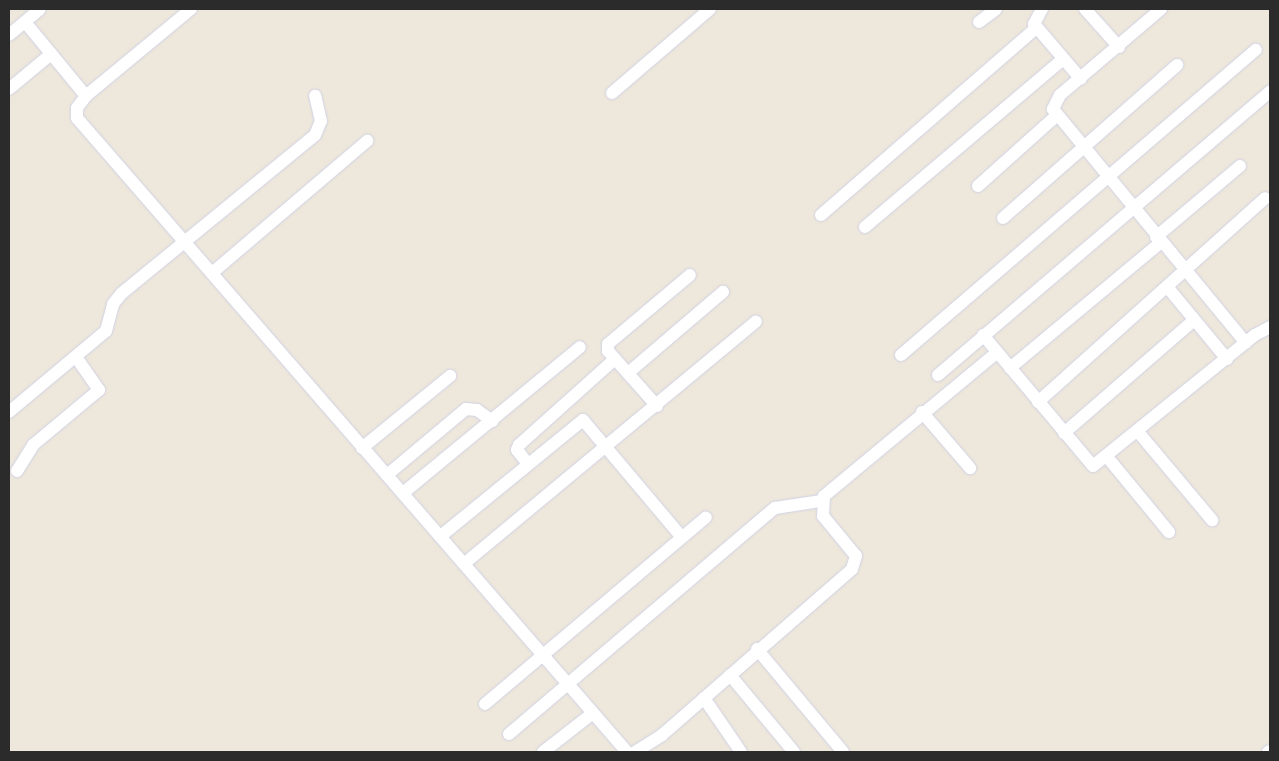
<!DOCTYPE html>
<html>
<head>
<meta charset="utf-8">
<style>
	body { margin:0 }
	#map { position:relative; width:1279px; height:761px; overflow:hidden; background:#eee7db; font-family:Cabin,sans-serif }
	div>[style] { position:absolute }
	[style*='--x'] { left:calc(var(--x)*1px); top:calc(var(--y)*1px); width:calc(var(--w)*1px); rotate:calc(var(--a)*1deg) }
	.roads { filter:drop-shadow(0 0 1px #d0d2e5) drop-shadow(0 0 1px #d0d2e5) }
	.minor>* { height:12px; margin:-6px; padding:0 6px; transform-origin:6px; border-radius:6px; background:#fff }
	span { translate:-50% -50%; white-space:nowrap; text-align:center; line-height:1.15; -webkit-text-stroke:4.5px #fff; paint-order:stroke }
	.frame { position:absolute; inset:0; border:10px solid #2b2b2b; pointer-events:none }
</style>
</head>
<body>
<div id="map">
	<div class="roads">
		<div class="minor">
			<div style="--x:191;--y:9;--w:136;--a:140.4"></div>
			<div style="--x:86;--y:96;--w:15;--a:127"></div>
			<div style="--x:77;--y:108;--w:10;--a:90"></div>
			<div style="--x:77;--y:118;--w:839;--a:49.06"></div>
			<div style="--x:1042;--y:9;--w:17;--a:118"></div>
			<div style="--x:1034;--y:24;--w:72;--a:49.5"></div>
			<div style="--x:1085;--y:9;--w:51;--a:48.2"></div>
			<div style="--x:1161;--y:9;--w:133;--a:139.6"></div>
			<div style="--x:1060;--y:95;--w:16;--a:117"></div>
			<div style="--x:1053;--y:109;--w:303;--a:50.5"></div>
			<div style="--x:25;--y:22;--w:96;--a:50.5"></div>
			<div style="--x:979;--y:22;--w:21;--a:-37"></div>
			<div style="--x:9;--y:35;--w:40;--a:-40"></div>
			<div style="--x:9;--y:89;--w:55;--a:-39.8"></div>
			<div style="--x:612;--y:93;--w:129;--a:-40.6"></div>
			<div style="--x:978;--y:186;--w:106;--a:-41.9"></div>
			<div style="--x:821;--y:215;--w:285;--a:-41"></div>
			<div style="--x:1003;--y:218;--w:232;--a:-41.3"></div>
			<div style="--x:865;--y:227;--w:260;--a:-40.3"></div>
			<div style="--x:1156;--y:237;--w:110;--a:-40.2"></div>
			<div style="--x:212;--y:273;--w:204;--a:-40.4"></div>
			<div style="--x:1169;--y:289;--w:91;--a:50.4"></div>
			<div style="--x:983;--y:335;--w:171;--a:50"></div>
			<div style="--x:1093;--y:466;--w:208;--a:-39"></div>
			<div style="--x:1255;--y:335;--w:17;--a:-28"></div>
			<div style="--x:901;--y:355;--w:468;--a:-40.7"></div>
			<div style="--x:1010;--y:368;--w:195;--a:-39.8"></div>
			<div style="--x:628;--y:373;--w:125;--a:-40.5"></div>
			<div style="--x:938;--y:375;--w:437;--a:-40.5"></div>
			<div style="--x:1038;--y:402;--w:305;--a:-41.9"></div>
			<div style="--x:657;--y:406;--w:74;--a:-131.7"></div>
			<div style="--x:608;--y:351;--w:7;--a:-90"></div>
			<div style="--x:608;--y:344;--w:107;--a:-40.1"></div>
			<div style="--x:9;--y:412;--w:126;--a:-39.9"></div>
			<div style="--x:106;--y:331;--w:28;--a:-75"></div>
			<div style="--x:113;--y:304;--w:14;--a:-51"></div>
			<div style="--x:122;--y:293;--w:249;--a:-39.3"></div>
			<div style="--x:315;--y:135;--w:15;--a:-67"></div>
			<div style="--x:321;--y:121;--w:26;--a:-103"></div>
			<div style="--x:922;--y:412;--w:74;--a:49.4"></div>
			<div style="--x:1064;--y:433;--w:172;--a:-41"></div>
			<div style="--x:1139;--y:433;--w:114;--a:50"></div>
			<div style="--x:362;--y:448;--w:114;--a:-39.3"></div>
			<div style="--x:1108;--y:458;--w:96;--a:50.5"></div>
			<div style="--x:528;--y:464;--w:18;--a:-128"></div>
			<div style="--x:517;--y:450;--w:5;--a:-68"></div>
			<div style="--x:519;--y:445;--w:129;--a:-41.9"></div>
			<div style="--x:17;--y:471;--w:31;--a:-58"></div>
			<div style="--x:33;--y:445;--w:86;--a:-39.8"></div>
			<div style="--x:99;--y:390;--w:40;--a:-124.9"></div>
			<div style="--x:387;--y:475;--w:103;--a:-39.9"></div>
			<div style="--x:466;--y:409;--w:11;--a:5"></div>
			<div style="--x:477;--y:410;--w:19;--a:36"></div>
			<div style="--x:403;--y:493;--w:229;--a:-39.5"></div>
			<div style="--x:442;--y:535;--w:182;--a:-39.2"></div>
			<div style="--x:583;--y:420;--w:150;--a:49.9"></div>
			<div style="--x:465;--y:563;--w:378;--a:-39.7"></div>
			<div style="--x:757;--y:649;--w:134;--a:50.1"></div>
			<div style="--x:730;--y:675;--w:100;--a:50.3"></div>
			<div style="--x:704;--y:698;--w:65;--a:55.6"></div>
			<div style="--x:485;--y:704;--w:289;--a:-40.2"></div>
			<div style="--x:509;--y:734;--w:349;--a:-40.4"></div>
			<div style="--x:775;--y:508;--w:47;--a:-8.7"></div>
			<div style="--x:543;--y:752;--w:63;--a:-38"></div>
			<div style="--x:635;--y:752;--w:32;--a:-32"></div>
			<div style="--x:662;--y:735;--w:252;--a:-41.1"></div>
			<div style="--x:852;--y:569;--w:14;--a:-73"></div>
			<div style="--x:856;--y:556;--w:52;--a:-129.5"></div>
			<div style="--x:823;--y:516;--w:20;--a:-87"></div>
			<div style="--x:824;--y:496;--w:224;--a:-39.7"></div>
			<div style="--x:1268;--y:752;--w:2;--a:-27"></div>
		</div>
	</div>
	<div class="frame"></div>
</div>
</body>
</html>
